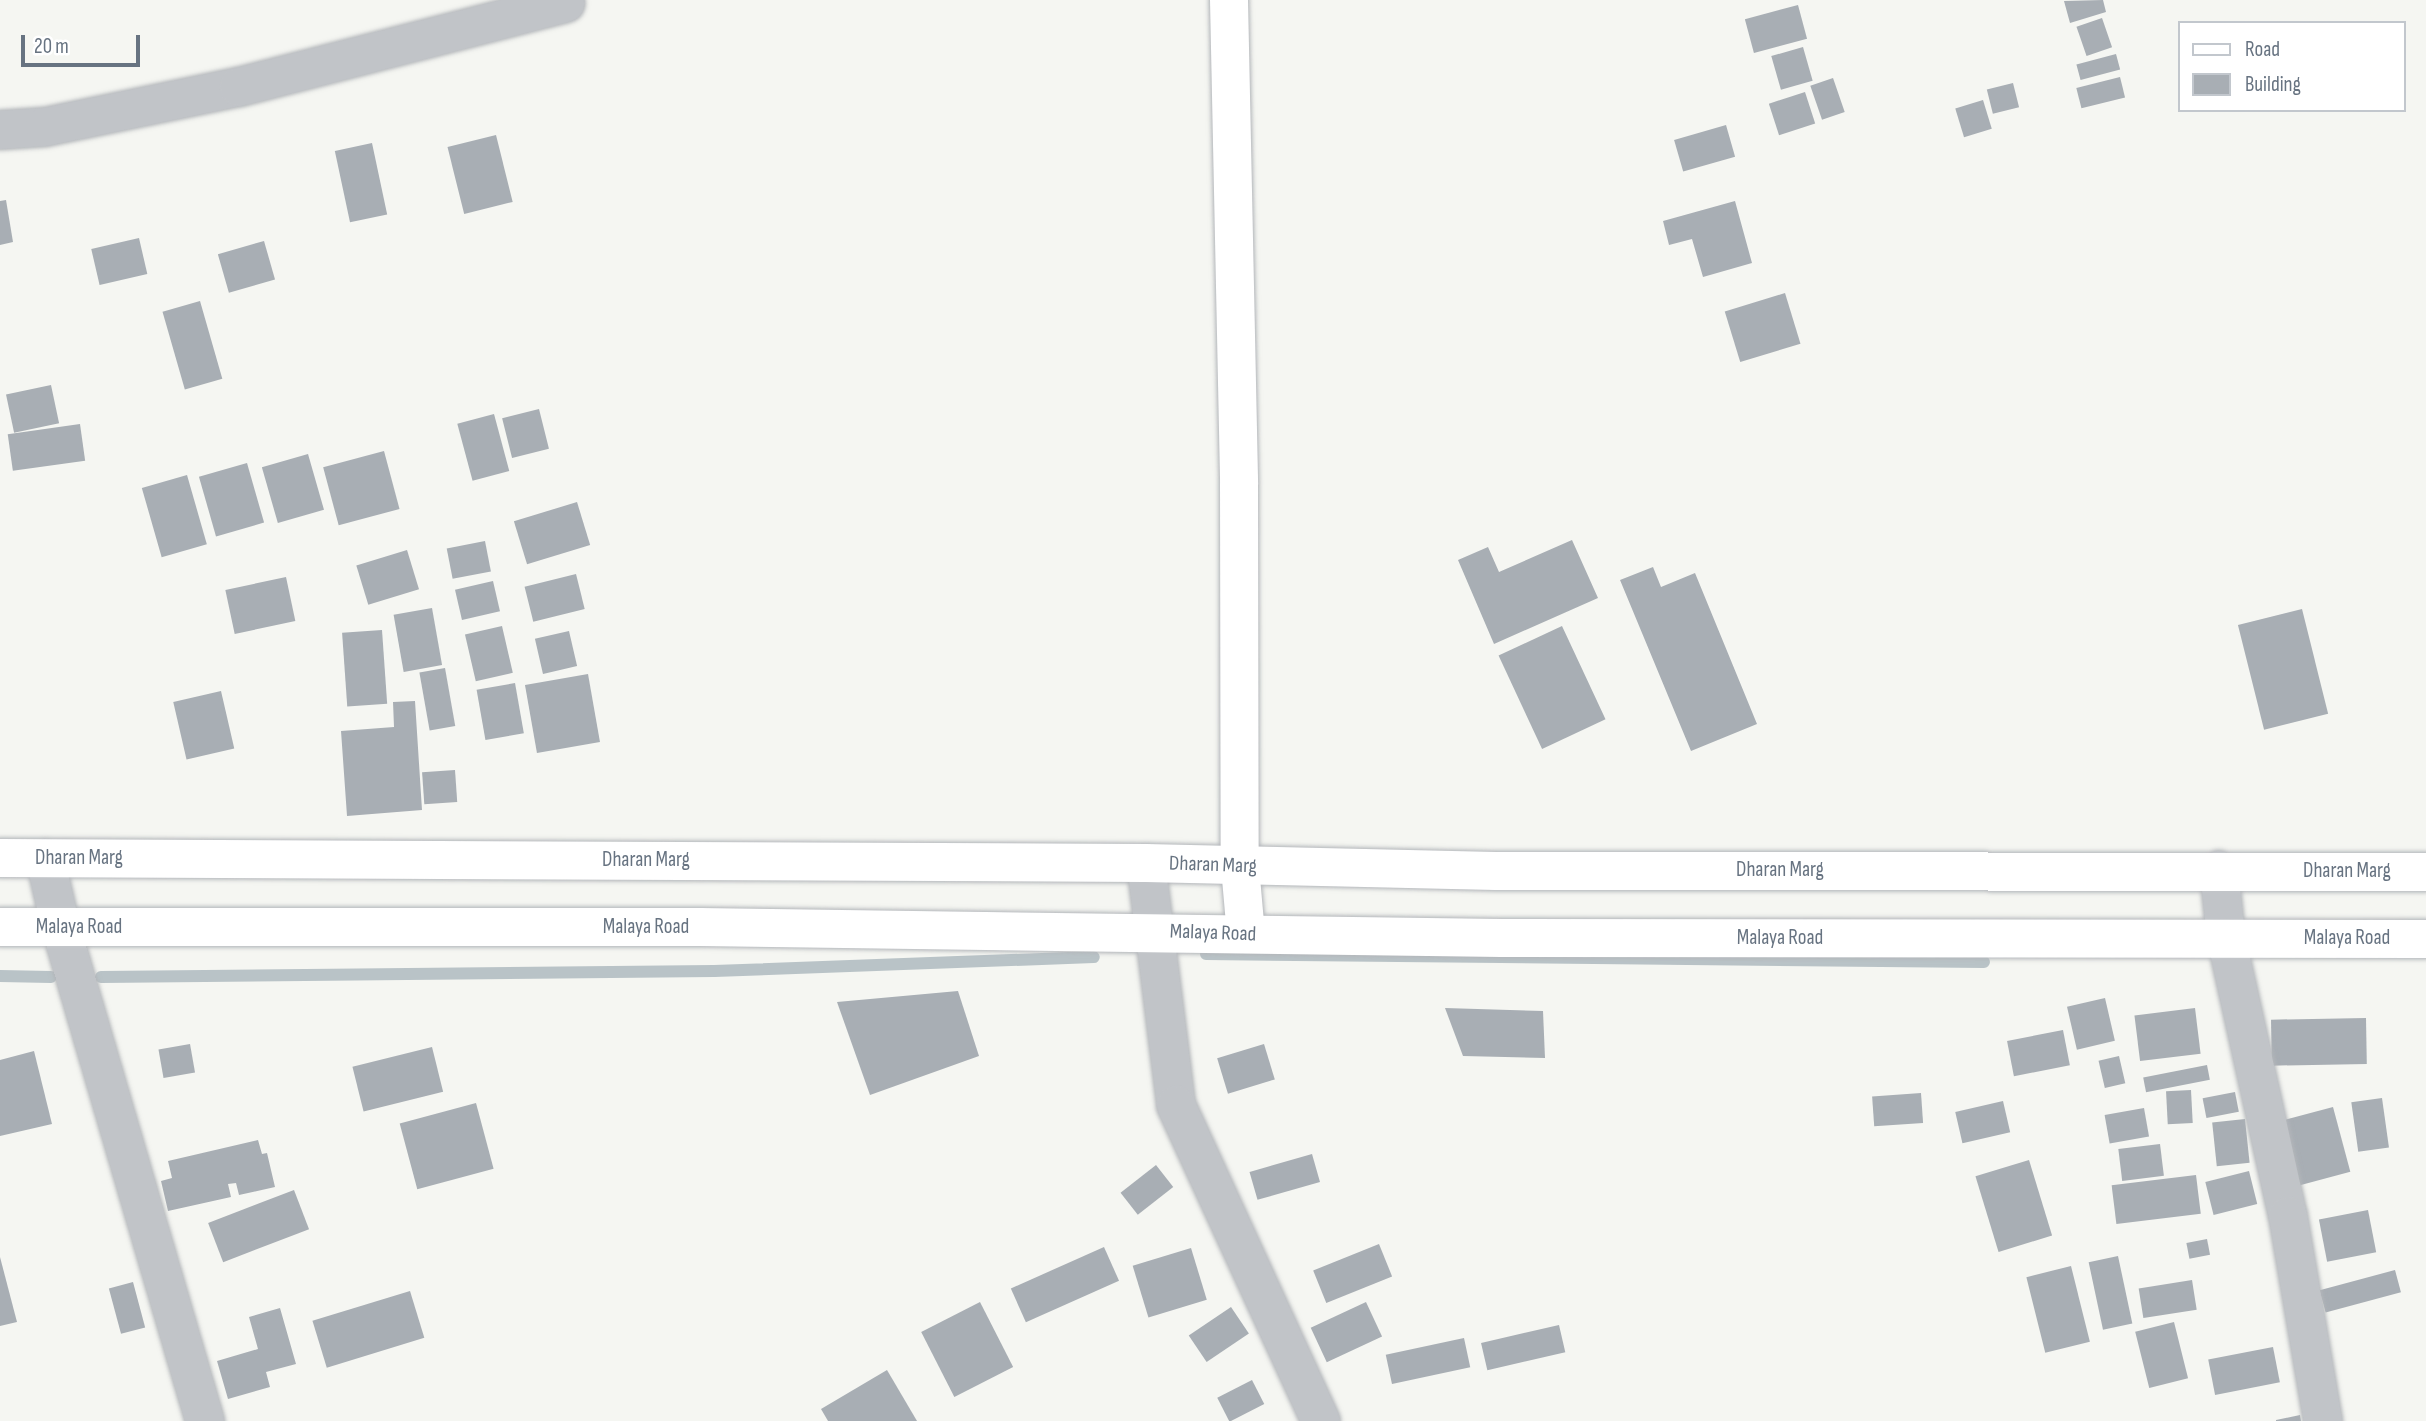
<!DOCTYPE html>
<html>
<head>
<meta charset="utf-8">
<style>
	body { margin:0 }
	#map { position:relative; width:2426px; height:1421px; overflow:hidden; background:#f5f6f2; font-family:"Sofia Sans Condensed",sans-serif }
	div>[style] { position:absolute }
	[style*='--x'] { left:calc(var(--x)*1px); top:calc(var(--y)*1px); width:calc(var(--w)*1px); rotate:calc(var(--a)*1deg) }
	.stream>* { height:12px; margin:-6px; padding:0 6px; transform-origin:6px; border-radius:6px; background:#b9c3c7 }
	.building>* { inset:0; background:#a8aeb4; transform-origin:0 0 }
	.roads { filter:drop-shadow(0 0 2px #b3b6ba) drop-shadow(0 0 2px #b3b6ba) }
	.street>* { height:38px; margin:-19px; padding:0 19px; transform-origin:19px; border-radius:19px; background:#c1c4c8 }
	.primary>* { height:38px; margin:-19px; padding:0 19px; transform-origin:19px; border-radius:19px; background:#fff }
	span { translate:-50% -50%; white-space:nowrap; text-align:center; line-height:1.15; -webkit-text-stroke:7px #fff; paint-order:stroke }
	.street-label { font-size:21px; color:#677381 }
	.legend { position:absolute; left:2178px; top:21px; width:228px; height:91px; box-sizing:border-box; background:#fff; border:2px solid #c2c7cd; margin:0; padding:9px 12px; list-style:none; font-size:21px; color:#677381 }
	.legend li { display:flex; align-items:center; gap:14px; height:35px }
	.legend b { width:35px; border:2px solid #c2c7cd }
	.scale { position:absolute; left:21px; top:35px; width:119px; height:32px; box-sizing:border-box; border:4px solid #677381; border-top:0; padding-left:9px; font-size:21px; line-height:24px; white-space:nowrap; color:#677381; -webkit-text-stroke:5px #fff; paint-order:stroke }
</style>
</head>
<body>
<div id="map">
	<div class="stream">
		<div style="--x:1206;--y:954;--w:778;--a:0.59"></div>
		<div style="--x:0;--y:976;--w:51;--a:1.1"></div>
		<div style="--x:101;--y:977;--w:613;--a:-0.56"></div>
		<div style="--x:714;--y:971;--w:380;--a:-2.1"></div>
	</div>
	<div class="building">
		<div style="clip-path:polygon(2103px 0,2106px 12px,2070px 23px,2064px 1px)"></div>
		<div style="left:1798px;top:5px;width:35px;height:55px;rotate:75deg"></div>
		<div style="left:2102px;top:18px;width:31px;height:27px;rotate:71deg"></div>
		<div style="left:1803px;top:47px;width:35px;height:33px;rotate:74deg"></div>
		<div style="left:2116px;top:54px;width:16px;height:41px;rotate:75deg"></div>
		<div style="left:2120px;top:77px;width:21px;height:45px;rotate:76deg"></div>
		<div style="left:1833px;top:78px;width:36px;height:24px;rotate:71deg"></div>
		<div style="left:2013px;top:83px;width:25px;height:27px;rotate:76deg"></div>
		<div style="left:1805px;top:92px;width:33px;height:38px;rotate:72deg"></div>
		<div style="left:1983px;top:100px;width:30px;height:29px;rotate:73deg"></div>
		<div style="left:1726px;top:125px;width:33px;height:54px;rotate:74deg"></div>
		<div style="left:496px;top:135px;width:69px;height:50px;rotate:76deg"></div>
		<div style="left:372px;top:143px;width:73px;height:38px;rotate:78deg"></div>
		<div style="clip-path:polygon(6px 200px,13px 242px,0 245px,0 201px)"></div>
		<div style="clip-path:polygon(1735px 201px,1752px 263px,1703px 277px,1692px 239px,1669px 245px,1663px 221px)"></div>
		<div style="left:139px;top:238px;width:37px;height:49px;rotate:77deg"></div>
		<div style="left:264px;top:241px;width:40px;height:48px;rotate:74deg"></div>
		<div style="left:1785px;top:293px;width:53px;height:63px;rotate:73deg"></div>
		<div style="left:200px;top:301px;width:81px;height:39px;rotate:74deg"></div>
		<div style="left:51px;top:385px;width:39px;height:46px;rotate:78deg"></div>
		<div style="left:539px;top:409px;width:41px;height:38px;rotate:76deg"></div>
		<div style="left:494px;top:414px;width:59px;height:38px;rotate:75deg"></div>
		<div style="left:80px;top:424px;width:37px;height:73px;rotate:82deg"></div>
		<div style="left:384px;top:451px;width:60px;height:63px;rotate:75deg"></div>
		<div style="left:308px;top:454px;width:58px;height:48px;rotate:74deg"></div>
		<div style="left:247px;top:463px;width:62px;height:50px;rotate:74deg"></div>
		<div style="left:187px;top:475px;width:72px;height:47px;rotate:74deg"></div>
		<div style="left:577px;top:502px;width:45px;height:66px;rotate:73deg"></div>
		<div style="clip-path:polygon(1572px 540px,1598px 598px,1494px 644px,1458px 560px,1488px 547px,1499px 572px)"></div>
		<div style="left:485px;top:541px;width:31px;height:39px;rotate:79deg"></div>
		<div style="left:407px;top:550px;width:41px;height:53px;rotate:73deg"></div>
		<div style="clip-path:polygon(1653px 567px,1661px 587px,1695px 573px,1757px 724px,1691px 751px,1620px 580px)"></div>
		<div style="left:576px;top:574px;width:36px;height:53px;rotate:76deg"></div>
		<div style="left:286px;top:577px;width:45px;height:62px;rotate:78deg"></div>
		<div style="left:493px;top:581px;width:31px;height:39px;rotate:77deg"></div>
		<div style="left:432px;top:608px;width:58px;height:39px;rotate:80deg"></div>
		<div style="left:2302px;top:609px;width:108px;height:66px;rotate:76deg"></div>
		<div style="left:502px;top:626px;width:48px;height:38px;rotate:77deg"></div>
		<div style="left:1562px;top:626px;width:103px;height:70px;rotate:65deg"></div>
		<div style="left:382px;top:630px;width:74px;height:40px;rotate:86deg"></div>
		<div style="left:569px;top:631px;width:36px;height:35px;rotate:77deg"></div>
		<div style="left:445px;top:668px;width:59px;height:26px;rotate:80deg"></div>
		<div style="left:588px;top:674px;width:69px;height:64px;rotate:80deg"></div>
		<div style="left:515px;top:683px;width:51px;height:39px;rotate:80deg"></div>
		<div style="left:221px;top:691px;width:59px;height:49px;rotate:77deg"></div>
		<div style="clip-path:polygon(415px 701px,422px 810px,347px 816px,341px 731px,394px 727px,393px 702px)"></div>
		<div style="left:455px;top:770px;width:32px;height:33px;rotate:86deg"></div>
		<div style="clip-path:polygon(958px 991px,979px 1056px,870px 1095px,837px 1002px)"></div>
		<div style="left:2105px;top:998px;width:44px;height:39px;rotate:77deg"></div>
		<div style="clip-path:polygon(1445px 1008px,1543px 1011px,1545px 1058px,1463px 1056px)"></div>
		<div style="left:2195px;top:1008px;width:46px;height:61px;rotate:83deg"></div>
		<div style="left:2366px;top:1018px;width:46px;height:95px;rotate:89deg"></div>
		<div style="left:2063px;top:1030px;width:36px;height:57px;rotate:79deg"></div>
		<div style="left:190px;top:1044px;width:29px;height:32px;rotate:80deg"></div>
		<div style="left:1264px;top:1044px;width:37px;height:49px;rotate:73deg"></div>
		<div style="left:432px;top:1047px;width:46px;height:82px;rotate:76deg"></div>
		<div style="clip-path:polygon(34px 1051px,52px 1124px,0 1136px,0 1060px)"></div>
		<div style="left:2119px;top:1056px;width:28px;height:21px;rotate:77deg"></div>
		<div style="left:2207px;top:1065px;width:15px;height:65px;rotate:79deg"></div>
		<div style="left:2191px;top:1090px;width:33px;height:25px;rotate:87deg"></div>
		<div style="left:2235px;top:1092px;width:20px;height:33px;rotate:79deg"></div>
		<div style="left:1921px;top:1093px;width:30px;height:49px;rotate:86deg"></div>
		<div style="left:2382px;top:1098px;width:50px;height:31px;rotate:82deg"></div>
		<div style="left:2003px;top:1101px;width:32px;height:49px;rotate:77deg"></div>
		<div style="left:476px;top:1103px;width:68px;height:79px;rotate:75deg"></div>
		<div style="left:2333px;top:1107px;width:67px;height:56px;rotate:75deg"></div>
		<div style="left:2144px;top:1108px;width:29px;height:40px;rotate:80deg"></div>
		<div style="left:2245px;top:1119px;width:44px;height:33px;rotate:84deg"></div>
		<div style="clip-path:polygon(258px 1140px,262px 1154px,267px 1153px,275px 1187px,239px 1195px,236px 1183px,228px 1184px,231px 1197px,168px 1211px,161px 1181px,172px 1178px,168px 1161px)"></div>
		<div style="left:2160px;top:1144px;width:32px;height:42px;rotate:83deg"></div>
		<div style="left:1312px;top:1154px;width:29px;height:65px;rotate:74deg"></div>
		<div style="left:2029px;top:1160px;width:79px;height:56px;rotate:73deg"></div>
		<div style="left:1156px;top:1165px;width:28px;height:45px;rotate:52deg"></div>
		<div style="left:2249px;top:1171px;width:34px;height:45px;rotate:76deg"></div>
		<div style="left:2196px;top:1175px;width:39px;height:85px;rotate:83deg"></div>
		<div style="left:294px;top:1190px;width:42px;height:92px;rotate:69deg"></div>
		<div style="left:2368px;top:1210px;width:43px;height:50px;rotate:79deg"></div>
		<div style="left:2207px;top:1239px;width:16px;height:21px;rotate:79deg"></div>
		<div style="left:1379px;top:1244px;width:35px;height:71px;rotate:68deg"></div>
		<div style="left:1104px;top:1247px;width:37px;height:102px;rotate:66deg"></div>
		<div style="left:1191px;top:1248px;width:54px;height:61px;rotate:73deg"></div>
		<div style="left:2118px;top:1256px;width:69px;height:30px;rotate:78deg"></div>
		<div style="clip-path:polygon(0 1257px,17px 1322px,0 1326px)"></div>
		<div style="left:2071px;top:1266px;width:78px;height:46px;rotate:76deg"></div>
		<div style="left:2395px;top:1270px;width:23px;height:78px;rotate:75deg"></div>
		<div style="left:2192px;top:1280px;width:30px;height:54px;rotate:81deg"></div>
		<div style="left:133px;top:1282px;width:47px;height:25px;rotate:75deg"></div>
		<div style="left:410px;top:1291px;width:49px;height:102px;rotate:73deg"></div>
		<div style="left:980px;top:1302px;width:73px;height:66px;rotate:63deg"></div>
		<div style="left:1366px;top:1302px;width:38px;height:61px;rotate:65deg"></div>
		<div style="left:1231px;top:1307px;width:32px;height:51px;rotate:56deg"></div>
		<div style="clip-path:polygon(280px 1308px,296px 1364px,266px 1372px,270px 1387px,228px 1399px,217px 1361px,258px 1349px,249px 1317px)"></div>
		<div style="left:2174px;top:1322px;width:58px;height:40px;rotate:76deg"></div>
		<div style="left:1559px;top:1325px;width:28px;height:80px;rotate:77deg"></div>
		<div style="left:1464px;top:1338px;width:30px;height:80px;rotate:78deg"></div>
		<div style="left:2273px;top:1347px;width:36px;height:66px;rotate:79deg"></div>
		<div style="clip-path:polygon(887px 1370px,917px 1421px,828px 1421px,821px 1409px)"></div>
		<div style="left:1252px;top:1380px;width:27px;height:39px;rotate:63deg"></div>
		<div style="clip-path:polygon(2300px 1415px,2301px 1421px,2276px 1421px,2276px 1420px)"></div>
	</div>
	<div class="roads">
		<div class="street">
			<div style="--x:0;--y:130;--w:45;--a:-3.8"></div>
			<div style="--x:45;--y:127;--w:198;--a:-11.7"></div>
			<div style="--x:239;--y:87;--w:337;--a:-14.4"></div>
			<div style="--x:45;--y:858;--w:72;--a:77.1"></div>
			<div style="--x:61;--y:928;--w:514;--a:73.72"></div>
			<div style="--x:1146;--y:863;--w:244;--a:82.9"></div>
			<div style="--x:1176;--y:1105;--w:348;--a:65.4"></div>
			<div style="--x:2219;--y:870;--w:67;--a:84"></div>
			<div style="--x:2226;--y:937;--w:286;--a:77.5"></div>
			<div style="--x:2288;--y:1216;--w:208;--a:80.3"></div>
		</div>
		<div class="primary">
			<div style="--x:1229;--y:0;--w:484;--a:88.8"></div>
			<div style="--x:1239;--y:484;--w:383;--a:89.9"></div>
			<div style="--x:1240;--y:867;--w:67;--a:84.9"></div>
			<div style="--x:0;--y:858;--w:1146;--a:0.25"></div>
			<div style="--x:1146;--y:863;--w:350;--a:1.3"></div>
			<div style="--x:1496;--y:871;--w:930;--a:0.06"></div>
			<div style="--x:0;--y:927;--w:700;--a:0"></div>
			<div style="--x:700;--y:927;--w:802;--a:0.79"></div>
			<div style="--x:1502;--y:938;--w:924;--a:0.06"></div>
		</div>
	</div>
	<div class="street-label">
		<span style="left:79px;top:858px">Dharan Marg</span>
		<span style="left:646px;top:860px">Dharan Marg</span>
		<span style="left:1213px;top:865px;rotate:2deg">Dharan Marg</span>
		<span style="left:1780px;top:870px">Dharan Marg</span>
		<span style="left:2347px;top:871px">Dharan Marg</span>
		<span style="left:79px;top:927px">Malaya Road</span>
		<span style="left:646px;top:927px">Malaya Road</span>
		<span style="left:1213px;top:933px;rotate:2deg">Malaya Road</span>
		<span style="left:1780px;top:938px">Malaya Road</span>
		<span style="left:2347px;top:938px">Malaya Road</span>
	</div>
	<ul class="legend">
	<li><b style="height:9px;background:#fff"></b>Road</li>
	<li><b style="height:19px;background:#a8aeb4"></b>Building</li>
	</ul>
	<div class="scale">20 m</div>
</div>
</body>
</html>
